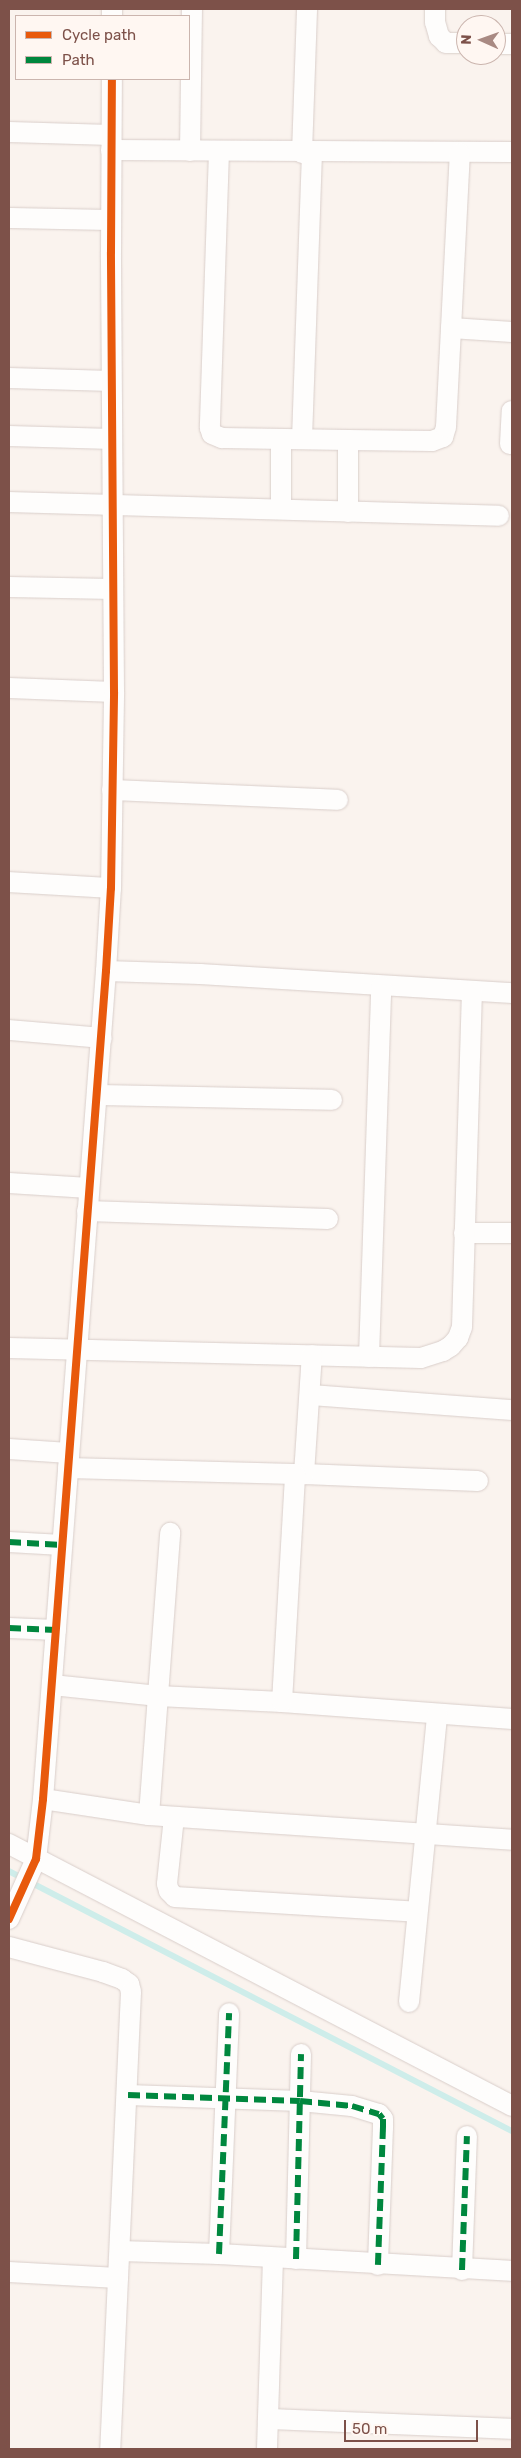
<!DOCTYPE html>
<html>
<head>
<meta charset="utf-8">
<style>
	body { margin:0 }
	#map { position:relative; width:521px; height:2458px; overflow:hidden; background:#faf3ee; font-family:Rubik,sans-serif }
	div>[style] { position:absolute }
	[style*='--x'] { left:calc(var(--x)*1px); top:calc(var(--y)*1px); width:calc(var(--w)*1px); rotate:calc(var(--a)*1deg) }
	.stream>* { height:5.5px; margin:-2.75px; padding:0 2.75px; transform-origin:2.75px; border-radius:2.75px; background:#ceedea }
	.roads { filter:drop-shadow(0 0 1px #d9ceca) drop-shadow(0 0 1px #d9ceca) }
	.minor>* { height:20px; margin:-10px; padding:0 10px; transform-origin:10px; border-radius:10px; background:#fefdfc }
	.quiet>* { height:6px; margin-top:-3px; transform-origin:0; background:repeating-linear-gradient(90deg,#00873e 0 12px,transparent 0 18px) }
	.cycleway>* { height:8px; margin:-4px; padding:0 4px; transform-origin:4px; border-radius:4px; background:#e8590c }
	span { translate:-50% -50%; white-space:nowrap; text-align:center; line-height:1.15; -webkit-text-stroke:5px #fff7f2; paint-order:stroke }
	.frame { position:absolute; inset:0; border:10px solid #7d5149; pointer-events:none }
	.legend { position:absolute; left:15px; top:15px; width:175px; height:65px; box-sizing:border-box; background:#fff7f2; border:1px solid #cbb5ae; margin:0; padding:6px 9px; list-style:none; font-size:15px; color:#7d5149 }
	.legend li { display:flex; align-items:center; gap:10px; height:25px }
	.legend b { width:25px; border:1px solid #cbb5ae }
	.north { position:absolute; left:456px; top:15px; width:50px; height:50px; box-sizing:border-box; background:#fff7f2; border:1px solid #cbb5ae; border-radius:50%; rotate:272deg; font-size:14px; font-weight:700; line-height:20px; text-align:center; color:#7d5149 }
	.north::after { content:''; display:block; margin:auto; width:18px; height:22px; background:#a98a83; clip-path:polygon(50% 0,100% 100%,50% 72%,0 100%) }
	.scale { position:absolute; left:344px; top:2420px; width:134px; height:22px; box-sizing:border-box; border:2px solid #7d5149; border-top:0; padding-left:6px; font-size:15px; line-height:18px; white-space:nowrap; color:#7d5149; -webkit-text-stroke:4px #fff7f2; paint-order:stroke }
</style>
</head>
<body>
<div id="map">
	<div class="stream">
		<div style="--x:9;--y:1871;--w:566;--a:27.33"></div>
	</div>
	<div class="roads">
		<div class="minor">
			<div style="--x:435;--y:9;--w:13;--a:90"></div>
			<div style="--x:435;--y:22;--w:15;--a:74"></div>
			<div style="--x:439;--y:36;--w:10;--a:45"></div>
			<div style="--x:446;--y:43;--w:20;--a:0"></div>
			<div style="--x:112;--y:16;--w:7;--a:-90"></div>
			<div style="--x:496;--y:44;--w:16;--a:0"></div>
			<div style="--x:9;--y:132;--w:102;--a:1.7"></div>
			<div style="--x:111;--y:150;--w:401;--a:0.3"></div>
			<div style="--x:190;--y:151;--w:142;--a:-89.2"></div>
			<div style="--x:219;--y:151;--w:277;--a:91.9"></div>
			<div style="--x:210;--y:428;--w:6;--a:72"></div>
			<div style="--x:212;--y:434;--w:11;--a:22"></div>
			<div style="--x:222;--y:438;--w:126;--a:0.9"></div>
			<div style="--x:348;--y:440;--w:84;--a:0.7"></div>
			<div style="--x:432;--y:441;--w:12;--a:-20"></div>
			<div style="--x:443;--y:437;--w:10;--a:-73"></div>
			<div style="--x:446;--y:427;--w:274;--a:-87.1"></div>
			<div style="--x:302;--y:153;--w:144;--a:-88"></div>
			<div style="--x:9;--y:218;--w:102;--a:1.1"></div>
			<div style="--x:451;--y:328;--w:61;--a:3.8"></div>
			<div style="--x:9;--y:378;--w:102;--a:1.7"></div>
			<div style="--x:9;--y:436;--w:103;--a:1.7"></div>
			<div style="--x:302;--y:439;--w:286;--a:-88"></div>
			<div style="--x:510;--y:444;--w:33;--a:-87"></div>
			<div style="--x:9;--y:502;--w:490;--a:1.6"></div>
			<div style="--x:281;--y:508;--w:69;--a:-90"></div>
			<div style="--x:348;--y:512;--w:72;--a:-90"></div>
			<div style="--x:9;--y:587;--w:104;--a:1.1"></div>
			<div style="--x:9;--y:688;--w:105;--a:2.2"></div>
			<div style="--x:112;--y:790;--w:226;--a:2.5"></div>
			<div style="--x:9;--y:882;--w:102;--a:3.4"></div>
			<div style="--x:106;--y:971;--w:94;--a:1.8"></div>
			<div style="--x:200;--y:974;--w:313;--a:3.5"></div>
			<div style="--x:9;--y:1030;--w:93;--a:4.9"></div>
			<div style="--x:98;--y:1095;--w:234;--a:1.2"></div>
			<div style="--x:9;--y:1183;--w:80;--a:3.6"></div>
			<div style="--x:87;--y:1211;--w:241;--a:1.9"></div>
			<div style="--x:464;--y:1233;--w:48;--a:0"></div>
			<div style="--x:9;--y:1348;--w:412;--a:1.4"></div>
			<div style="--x:421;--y:1358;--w:23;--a:-18"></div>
			<div style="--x:443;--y:1351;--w:9;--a:-32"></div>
			<div style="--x:451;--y:1346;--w:11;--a:-49"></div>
			<div style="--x:458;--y:1338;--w:12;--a:-70"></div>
			<div style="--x:462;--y:1327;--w:335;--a:-88.3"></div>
			<div style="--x:369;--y:1357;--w:371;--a:-88.1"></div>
			<div style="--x:311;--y:1395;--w:202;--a:4.3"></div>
			<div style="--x:9;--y:1449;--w:60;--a:3.8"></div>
			<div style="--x:68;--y:1468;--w:236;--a:1.5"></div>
			<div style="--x:304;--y:1474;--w:174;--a:2.3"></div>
			<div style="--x:304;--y:1474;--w:119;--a:-86.2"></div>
			<div style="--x:9;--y:1542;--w:53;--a:3.2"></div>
			<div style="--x:9;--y:1628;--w:47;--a:2.4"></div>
			<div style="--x:52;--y:1685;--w:107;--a:5.9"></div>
			<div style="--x:158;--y:1696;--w:124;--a:2.8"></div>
			<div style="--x:282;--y:1702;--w:231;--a:4.2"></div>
			<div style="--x:282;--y:1702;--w:228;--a:-86.7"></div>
			<div style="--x:43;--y:1799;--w:107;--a:8.6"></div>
			<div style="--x:149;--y:1815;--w:364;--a:3.9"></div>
			<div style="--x:149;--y:1815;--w:283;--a:-85.7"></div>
			<div style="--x:174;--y:1817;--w:67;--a:96"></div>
			<div style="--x:167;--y:1884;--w:7;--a:74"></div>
			<div style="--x:169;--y:1891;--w:8;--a:45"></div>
			<div style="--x:175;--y:1897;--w:242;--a:3.5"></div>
			<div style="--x:9;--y:1844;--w:567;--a:27.51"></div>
			<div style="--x:9;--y:1919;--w:66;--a:-65.8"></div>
			<div style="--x:36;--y:1859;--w:60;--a:-83.3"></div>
			<div style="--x:43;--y:1799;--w:830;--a:-85.65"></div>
			<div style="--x:106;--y:971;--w:83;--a:-86.6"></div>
			<div style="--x:111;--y:888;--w:196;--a:-89.1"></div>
			<div style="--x:114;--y:692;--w:440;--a:-90.4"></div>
			<div style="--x:111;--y:252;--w:173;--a:-89.7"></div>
			<div style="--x:9;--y:1947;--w:97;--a:14.9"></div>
			<div style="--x:103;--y:1972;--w:20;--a:20"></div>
			<div style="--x:122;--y:1979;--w:9;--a:36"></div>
			<div style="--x:129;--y:1984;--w:8;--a:76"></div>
			<div style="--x:131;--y:1992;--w:457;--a:92.6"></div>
			<div style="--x:409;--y:2002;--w:289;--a:-84.4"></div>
			<div style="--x:128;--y:2095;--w:172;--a:2"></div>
			<div style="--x:300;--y:2101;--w:52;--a:5.5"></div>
			<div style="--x:352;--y:2106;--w:28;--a:17"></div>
			<div style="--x:379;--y:2114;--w:6;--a:51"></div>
			<div style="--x:383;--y:2119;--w:8;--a:90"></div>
			<div style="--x:383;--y:2127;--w:138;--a:92.1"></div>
			<div style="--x:120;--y:2251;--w:99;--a:1.7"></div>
			<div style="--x:219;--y:2254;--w:293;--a:3.3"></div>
			<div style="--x:219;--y:2254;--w:241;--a:-87.6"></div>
			<div style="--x:296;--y:2259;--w:205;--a:-88.6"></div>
			<div style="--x:462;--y:2270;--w:134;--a:-87.9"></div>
			<div style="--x:9;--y:2272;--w:109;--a:3.2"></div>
			<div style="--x:268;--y:2419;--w:244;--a:2.3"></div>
			<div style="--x:267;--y:2449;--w:191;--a:-88.2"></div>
		</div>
	</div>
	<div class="quiet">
		<div style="--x:9;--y:1542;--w:53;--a:3.2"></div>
		<div style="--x:9;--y:1628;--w:47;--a:2.4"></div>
		<div style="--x:128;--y:2095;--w:172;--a:2"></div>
		<div style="--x:300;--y:2101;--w:52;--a:5.5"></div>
		<div style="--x:352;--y:2106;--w:28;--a:17"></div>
		<div style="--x:379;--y:2114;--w:6;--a:51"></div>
		<div style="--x:383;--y:2119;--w:8;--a:90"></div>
		<div style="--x:383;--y:2127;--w:138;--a:92.1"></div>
		<div style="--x:219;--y:2254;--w:241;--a:-87.6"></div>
		<div style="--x:296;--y:2259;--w:205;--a:-88.6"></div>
		<div style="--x:462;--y:2270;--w:134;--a:-87.9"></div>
	</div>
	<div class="cycleway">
		<div style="--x:9;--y:1919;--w:66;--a:-65.8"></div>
		<div style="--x:36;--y:1859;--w:60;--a:-83.3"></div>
		<div style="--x:43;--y:1799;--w:830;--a:-85.65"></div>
		<div style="--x:106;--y:971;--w:83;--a:-86.6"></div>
		<div style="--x:111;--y:888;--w:196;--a:-89.1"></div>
		<div style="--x:114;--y:692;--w:440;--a:-90.4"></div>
		<div style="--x:111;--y:252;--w:173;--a:-89.7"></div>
	</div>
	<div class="frame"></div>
	<ul class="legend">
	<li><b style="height:6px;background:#e8590c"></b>Cycle path</li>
	<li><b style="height:6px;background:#00873e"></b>Path</li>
	</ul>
	<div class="north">N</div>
	<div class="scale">50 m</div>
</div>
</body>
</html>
